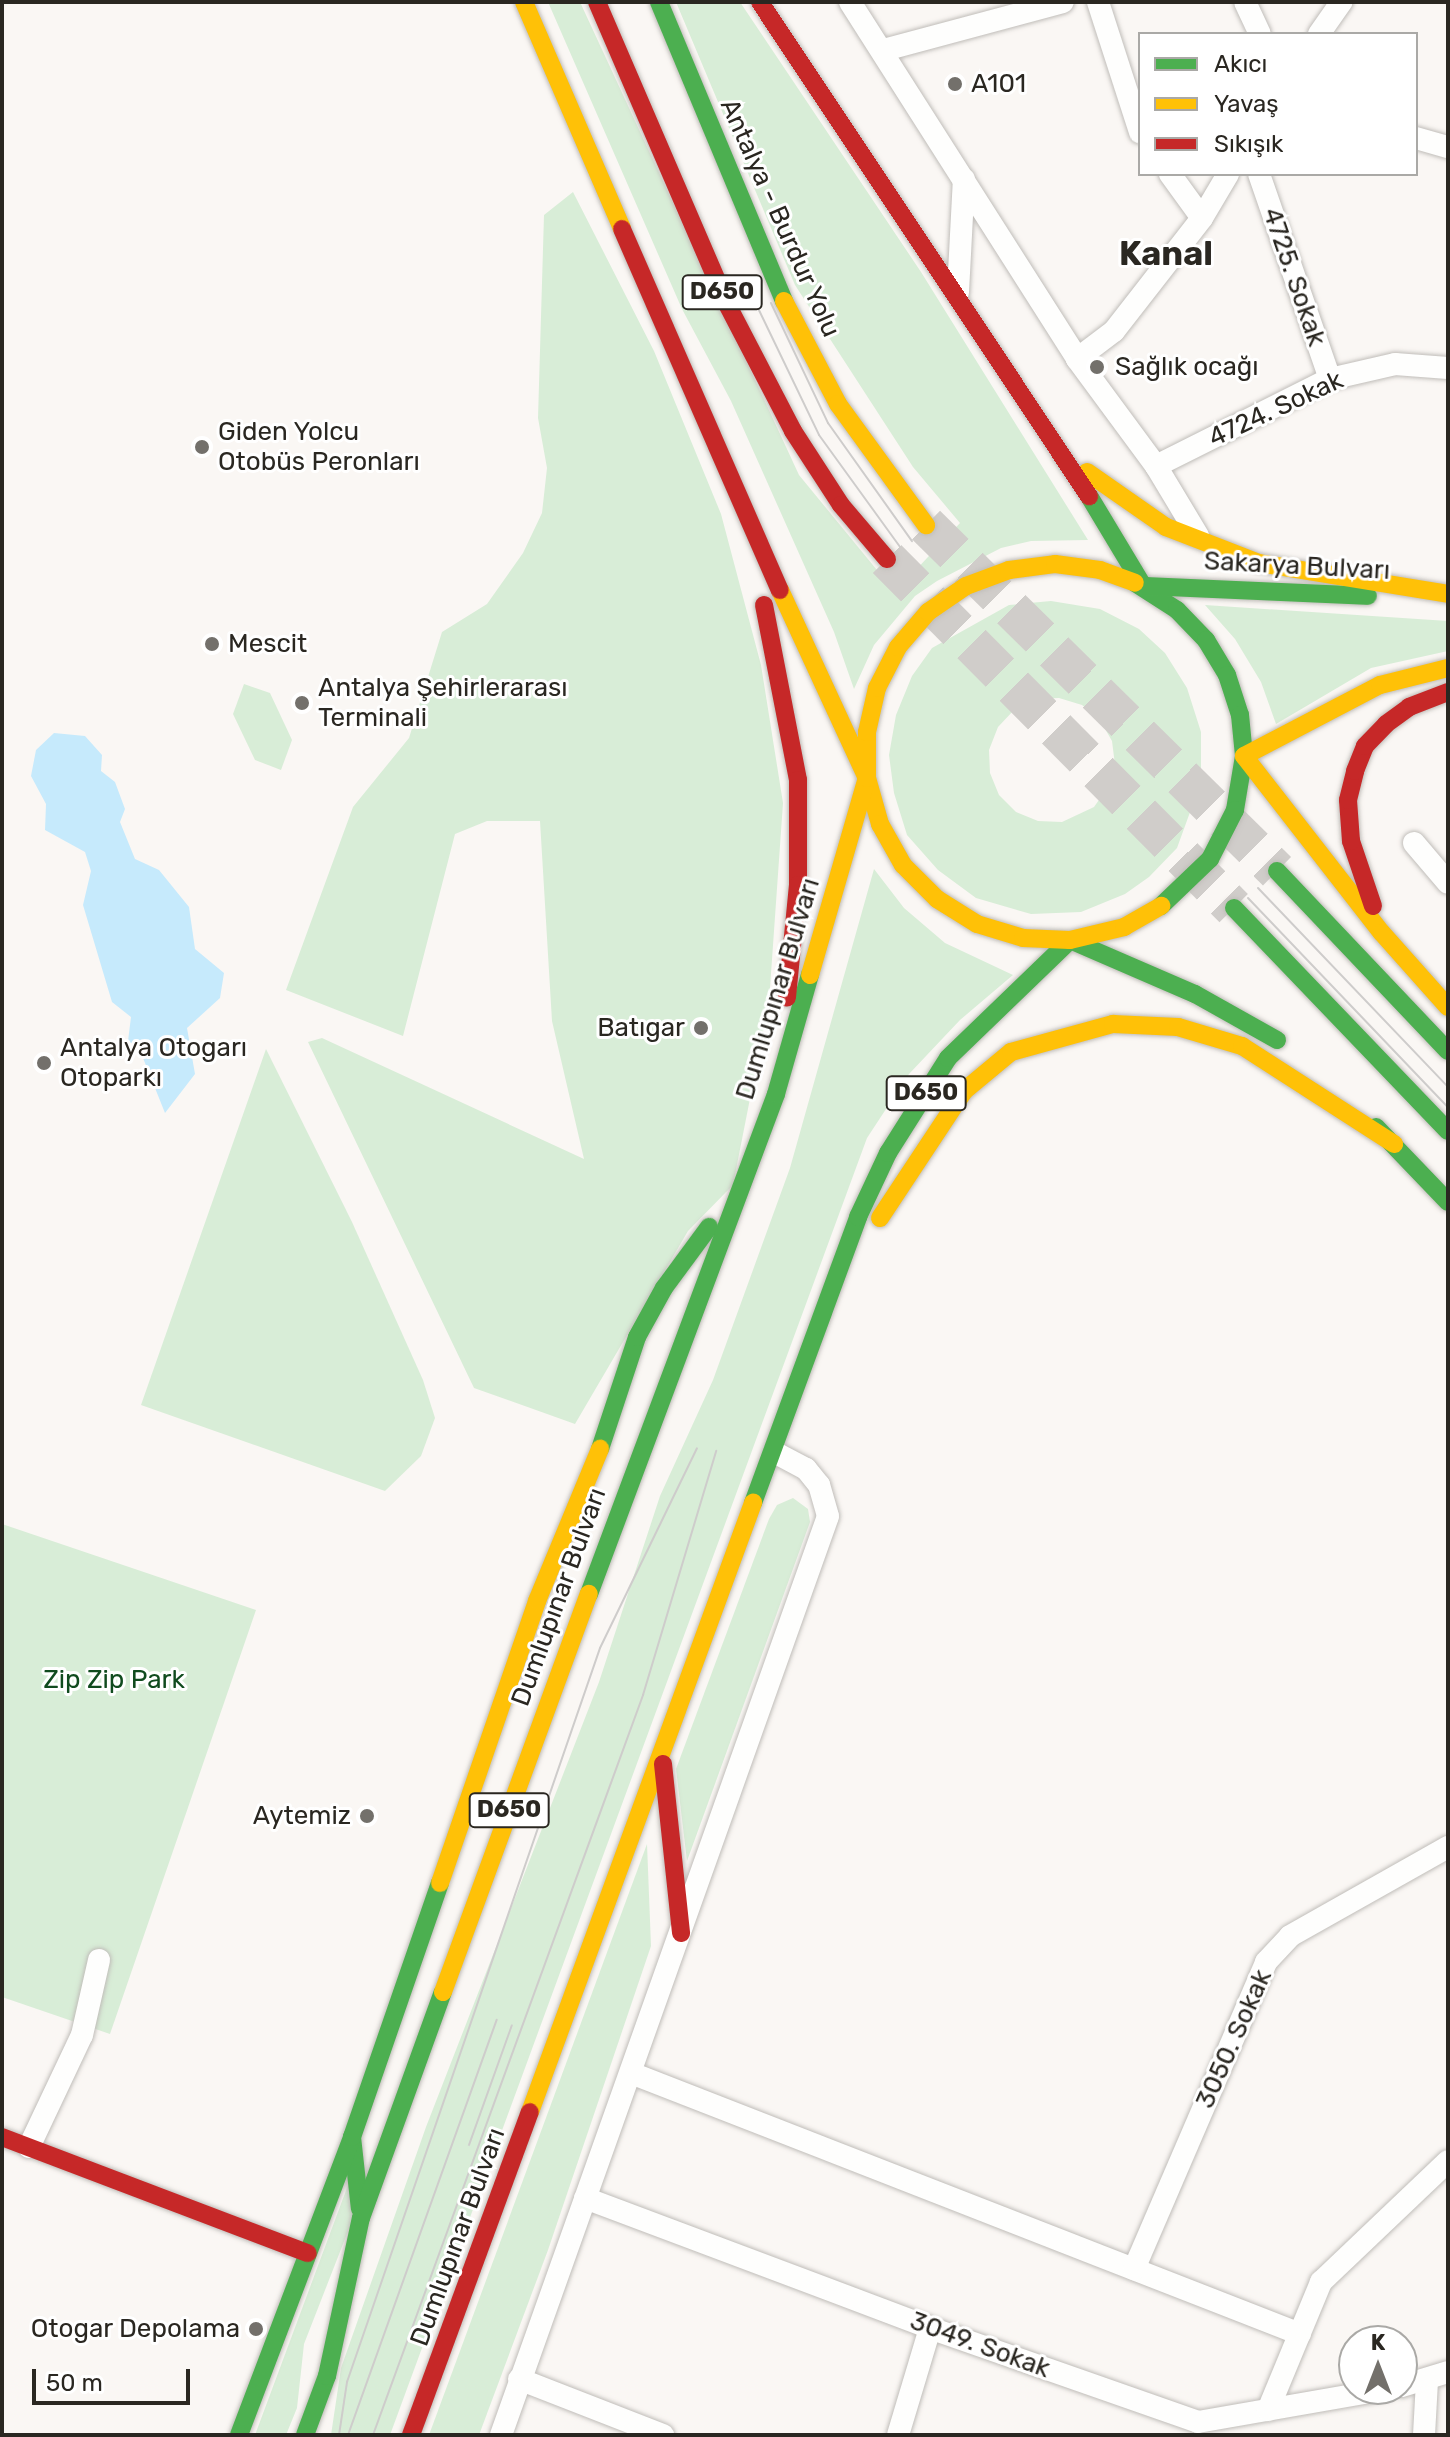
<!DOCTYPE html>
<html>
<head>
<meta charset="utf-8">
<style>
	body { margin:0 }
	#map { position:relative; width:1450px; height:2437px; overflow:hidden; background:#faf7f4; font-family:Rubik,sans-serif }
	div>[style] { position:absolute }
	[style*='--x'] { left:calc(var(--x)*1px); top:calc(var(--y)*1px); width:calc(var(--w)*1px); rotate:calc(var(--a)*1deg) }
	.green>* { inset:0; background:#d8edd7 }
	.water>* { inset:0; background:#c6eafc }
	.highway-tunnel>* { height:40px; margin-top:-20px; transform-origin:0; background:repeating-linear-gradient(90deg,#d0cdca 0 40px,transparent 0 60px) }
	.roads { filter:drop-shadow(0 0 2px #c0bdb9) drop-shadow(0 0 2px #c0bdb9) }
	.street>* { height:22px; margin:-11px; padding:0 11px; transform-origin:11px; border-radius:11px; background:#fefefd }
	.fast>* { height:18px; margin:-9px; padding:0 9px; transform-origin:9px; border-radius:9px; background:#4caf50 }
	.slow>* { height:18px; margin:-9px; padding:0 9px; transform-origin:9px; border-radius:9px; background:#ffc107 }
	.jam>* { height:18px; margin:-9px; padding:0 9px; transform-origin:9px; border-radius:9px; background:#c62828 }
	.tram>* { height:2px; margin:-1px; padding:0 1px; transform-origin:1px; border-radius:1px; background:#cecccb }
	.dots>* { width:22px; height:22px; translate:-50% -50%; box-sizing:border-box; border:4px solid #fff; border-radius:50% }
	span { translate:-50% -50%; white-space:nowrap; text-align:center; line-height:1.15; -webkit-text-stroke:6px #fff; paint-order:stroke }
	.shield-label span { padding:2px 6px; background:#fff; border:2px solid; border-radius:6px; -webkit-text-stroke-width:0 }
	.shield-label { font-size:24px; color:#2a2721; font-weight:700 }
	.poi-label { font-size:26px; color:#2a2721 }
	.left { translate:0 -50%; text-align:left }
	.right { translate:-100% -50%; text-align:right }
	.street-label { font-size:26px; color:#2a2721 }
	.park-label { font-size:26px; color:#104b1e }
	.district-label { font-size:34px; color:#2a2721; font-weight:700 }
	.frame { position:absolute; inset:0; border:4px solid #2a2721; pointer-events:none }
	.legend { position:absolute; left:1138px; top:32px; width:280px; height:144px; box-sizing:border-box; background:#fff; border:2px solid #aaa9a6; margin:0; padding:10px 14px; list-style:none; font-size:24px; color:#2a2721 }
	.legend li { display:flex; align-items:center; gap:16px; height:40px }
	.legend b { width:40px; border:2px solid #aaa9a6 }
	.north { position:absolute; left:1338px; top:2325px; width:80px; height:80px; box-sizing:border-box; background:#fff; border:2px solid #aaa9a6; border-radius:50%; rotate:0deg; font-size:22px; font-weight:700; line-height:32px; text-align:center; color:#2a2721 }
	.north::after { content:''; display:block; margin:auto; width:28px; height:36px; background:#73706b; clip-path:polygon(50% 0,100% 100%,50% 72%,0 100%) }
	.scale { position:absolute; left:32px; top:2369px; width:158px; height:36px; box-sizing:border-box; border:4px solid #2a2721; border-top:0; padding-left:10px; font-size:24px; line-height:28px; white-space:nowrap; color:#2a2721; -webkit-text-stroke:6px #fff; paint-order:stroke }
</style>
</head>
<body>
<div id="map">
	<div class="green">
		<div style="clip-path:polygon(548px 2px,580px 2px,799px 475px,895px 592px,960px 523px,913px 467px,795px 285px,676px 2px,740px 2px,921px 272px,1088px 540px,1031px 541px,1001px 548px,937px 581px,915px 596px,874px 645px,854px 689px,834px 632px,731px 401px,682px 309px)"></div>
		<div style="clip-path:polygon(573px 192px,654px 351px,721px 514px,761px 665px,783px 803px,769px 1002px,733px 1185px,688px 1231px,575px 1424px,474px 1388px,308px 1042px,322px 1038px,584px 1159px,552px 1021px,540px 821px,487px 821px,455px 834px,403px 1036px,286px 990px,353px 807px,409px 738px,442px 632px,487px 604px,523px 553px,542px 513px,547px 468px,538px 418px,544px 215px)"></div>
		<div style="clip-path:polygon(evenodd,1051px 601px,1100px 609px,1139px 629px,1165px 653px,1187px 688px,1201px 732px,1201px 782px,1177px 848px,1149px 877px,1125px 894px,1081px 912px,1031px 914px,976px 898px,938px 870px,907px 835px,894px 793px,889px 755px,896px 715px,912px 676px,932px 648px,1009px 605px,1051px 601px,1059px 698px,1082px 705px,1100px 720px,1112px 741px,1115px 765px,1108px 787px,1094px 807px,1062px 822px,1038px 821px,1016px 812px,999px 795px,990px 773px,989px 750px,998px 727px,1014px 710px,1035px 699px,1059px 698px)"></div>
		<div style="clip-path:polygon(1205px 605px,1448px 621px,1448px 651px,1371px 668px,1276px 724px,1261px 682px,1235px 639px)"></div>
		<div style="clip-path:polygon(244px 684px,270px 693px,292px 740px,281px 770px,255px 760px,233px 714px)"></div>
		<div style="clip-path:polygon(874px 869px,904px 908px,945px 943px,1013px 975px,960px 1020px,909px 1074px,867px 1138px,390px 2435px,331px 2435px,341px 2368px,426px 2127px,599px 1682px,660px 1496px,713px 1380px,790px 1168px)"></div>
		<div style="clip-path:polygon(266px 1049px,352px 1222px,423px 1380px,435px 1418px,421px 1456px,385px 1491px,141px 1405px)"></div>
		<div style="clip-path:polygon(793px 1498px,808px 1509px,810px 1522px,687px 1861px,676px 1769px,769px 1519px,777px 1505px)"></div>
		<div style="clip-path:polygon(2px 1524px,256px 1610px,110px 2034px,2px 1997px)"></div>
		<div style="clip-path:polygon(647px 1844px,651px 1946px,548px 2250px,479px 2435px,429px 2435px)"></div>
		<div style="clip-path:polygon(351px 2177px,359px 2203px,304px 2344px,297px 2408px,286px 2435px,255px 2435px)"></div>
	</div>
	<div class="water">
		<div style="clip-path:polygon(54px 733px,85px 736px,102px 755px,101px 771px,115px 782px,125px 809px,120px 822px,135px 859px,159px 870px,189px 907px,195px 949px,224px 973px,220px 998px,187px 1028px,195px 1074px,165px 1113px,139px 1048px,128px 1041px,131px 1017px,112px 1002px,83px 905px,91px 871px,85px 852px,45px 830px,46px 804px,31px 776px,36px 750px)"></div>
	</div>
	<div class="highway-tunnel">
		<div style="--x:926;--y:525;--w:493;--a:44.6"></div>
		<div style="--x:887;--y:559;--w:492;--a:45.2"></div>
	</div>
	<div class="roads">
		<div class="street">
			<div style="--x:850;--y:2;--w:423;--a:57.5"></div>
			<div style="--x:1077;--y:359;--w:133;--a:53.6"></div>
			<div style="--x:1156;--y:466;--w:82;--a:59"></div>
			<div style="--x:1098;--y:2;--w:137;--a:72.1"></div>
			<div style="--x:1245;--y:2;--w:35;--a:65"></div>
			<div style="--x:1319;--y:34;--w:39;--a:-55"></div>
			<div style="--x:884;--y:50;--w:185;--a:-15"></div>
			<div style="--x:1416;--y:138;--w:33;--a:16"></div>
			<div style="--x:1170;--y:174;--w:54;--a:54"></div>
			<div style="--x:1259;--y:174;--w:217;--a:70.9"></div>
			<div style="--x:958;--y:292;--w:113;--a:-87"></div>
			<div style="--x:1077;--y:359;--w:46;--a:-37.1"></div>
			<div style="--x:1114;--y:331;--w:143;--a:-52.1"></div>
			<div style="--x:1202;--y:218;--w:51;--a:-59.4"></div>
			<div style="--x:1156;--y:466;--w:195;--a:-26.6"></div>
			<div style="--x:1330;--y:379;--w:67;--a:-13"></div>
			<div style="--x:1395;--y:364;--w:53;--a:4.3"></div>
			<div style="--x:1414;--y:843;--w:52;--a:49.6"></div>
			<div style="--x:631;--y:2073;--w:718;--a:21.31"></div>
			<div style="--x:29;--y:2147;--w:124;--a:-64.7"></div>
			<div style="--x:82;--y:2035;--w:77;--a:-77.2"></div>
			<div style="--x:585;--y:2198;--w:369;--a:20.6"></div>
			<div style="--x:930;--y:2328;--w:284;--a:19.3"></div>
			<div style="--x:1198;--y:2422;--w:192;--a:-9.9"></div>
			<div style="--x:1134;--y:2269;--w:334;--a:-66.7"></div>
			<div style="--x:1266;--y:1962;--w:35;--a:-47"></div>
			<div style="--x:1290;--y:1936;--w:181;--a:-29.4"></div>
			<div style="--x:519;--y:2379;--w:155;--a:21.3"></div>
			<div style="--x:1402;--y:2386;--w:48;--a:-16.9"></div>
			<div style="--x:1268;--y:2410;--w:139;--a:-67.5"></div>
			<div style="--x:1321;--y:2282;--w:175;--a:-43.6"></div>
			<div style="--x:501;--y:2435;--w:975;--a:-70.41"></div>
			<div style="--x:828;--y:1516;--w:32;--a:-106"></div>
			<div style="--x:819;--y:1485;--w:21;--a:-129"></div>
			<div style="--x:806;--y:1469;--w:36;--a:-152"></div>
			<div style="--x:898;--y:2435;--w:112;--a:-73.3"></div>
			<div style="--x:1424;--y:2435;--w:53;--a:-86.8"></div>
		</div>
		<div class="fast">
			<div style="--x:659;--y:2;--w:324;--a:67.3"></div>
			<div style="--x:1089;--y:496;--w:105;--a:59"></div>
			<div style="--x:1135;--y:583;--w:50;--a:32.7"></div>
			<div style="--x:1177;--y:610;--w:42;--a:46"></div>
			<div style="--x:1206;--y:640;--w:41;--a:59"></div>
			<div style="--x:1227;--y:675;--w:42;--a:72"></div>
			<div style="--x:1240;--y:715;--w:41;--a:84.4"></div>
			<div style="--x:1244;--y:756;--w:55;--a:99.5"></div>
			<div style="--x:1235;--y:810;--w:55;--a:117"></div>
			<div style="--x:1210;--y:859;--w:68;--a:136.2"></div>
			<div style="--x:1143;--y:586;--w:225;--a:2.5"></div>
			<div style="--x:1277;--y:871;--w:248;--a:46.5"></div>
			<div style="--x:1234;--y:908;--w:309;--a:46.2"></div>
			<div style="--x:1070;--y:940;--w:136;--a:23.4"></div>
			<div style="--x:1195;--y:994;--w:94;--a:29.3"></div>
			<div style="--x:1376;--y:1127;--w:104;--a:46.2"></div>
			<div style="--x:600;--y:1449;--w:118;--a:-71.7"></div>
			<div style="--x:637;--y:1337;--w:56;--a:-61.1"></div>
			<div style="--x:664;--y:1288;--w:76;--a:-53.6"></div>
			<div style="--x:753;--y:1503;--w:305;--a:-69.8"></div>
			<div style="--x:858;--y:1217;--w:71;--a:-64.9"></div>
			<div style="--x:888;--y:1153;--w:112;--a:-57.7"></div>
			<div style="--x:948;--y:1058;--w:170;--a:-44"></div>
			<div style="--x:589;--y:1594;--w:534;--a:-69.49"></div>
			<div style="--x:776;--y:1094;--w:124;--a:-74.1"></div>
			<div style="--x:352;--y:2137;--w:72;--a:83.7"></div>
			<div style="--x:239;--y:2435;--w:319;--a:-69.2"></div>
			<div style="--x:352;--y:2137;--w:269;--a:-70.9"></div>
			<div style="--x:305;--y:2435;--w:63;--a:-69.6"></div>
			<div style="--x:327;--y:2376;--w:162;--a:-77.9"></div>
			<div style="--x:361;--y:2218;--w:240;--a:-70.1"></div>
		</div>
		<div class="slow">
			<div style="--x:524;--y:2;--w:247;--a:66.6"></div>
			<div style="--x:784;--y:301;--w:116;--a:62.3"></div>
			<div style="--x:838;--y:404;--w:150;--a:54"></div>
			<div style="--x:1087;--y:472;--w:96;--a:34.8"></div>
			<div style="--x:1166;--y:527;--w:100;--a:21.2"></div>
			<div style="--x:1259;--y:563;--w:192;--a:9.3"></div>
			<div style="--x:780;--y:590;--w:207;--a:65.2"></div>
			<div style="--x:867;--y:778;--w:48;--a:74.2"></div>
			<div style="--x:880;--y:824;--w:47;--a:60.7"></div>
			<div style="--x:903;--y:865;--w:48;--a:45"></div>
			<div style="--x:937;--y:899;--w:47;--a:32"></div>
			<div style="--x:977;--y:924;--w:48;--a:16.9"></div>
			<div style="--x:1023;--y:938;--w:47;--a:2.4"></div>
			<div style="--x:1070;--y:940;--w:56;--a:-13.5"></div>
			<div style="--x:1124;--y:927;--w:43;--a:-29.6"></div>
			<div style="--x:1244;--y:756;--w:153;--a:-27.6"></div>
			<div style="--x:1380;--y:685;--w:70;--a:-14"></div>
			<div style="--x:1244;--y:756;--w:224;--a:52.1"></div>
			<div style="--x:1382;--y:933;--w:99;--a:48.3"></div>
			<div style="--x:810;--y:975;--w:205;--a:-73.9"></div>
			<div style="--x:867;--y:778;--w:46;--a:-90"></div>
			<div style="--x:867;--y:732;--w:45;--a:-77.2"></div>
			<div style="--x:877;--y:688;--w:46;--a:-62.9"></div>
			<div style="--x:898;--y:647;--w:46;--a:-49.4"></div>
			<div style="--x:928;--y:612;--w:46;--a:-34.4"></div>
			<div style="--x:966;--y:586;--w:46;--a:-20.4"></div>
			<div style="--x:1009;--y:570;--w:46;--a:-7.4"></div>
			<div style="--x:1055;--y:564;--w:45;--a:7.6"></div>
			<div style="--x:1100;--y:570;--w:37;--a:20"></div>
			<div style="--x:880;--y:1218;--w:152;--a:-56.5"></div>
			<div style="--x:964;--y:1091;--w:61;--a:-39.7"></div>
			<div style="--x:1011;--y:1052;--w:106;--a:-15.4"></div>
			<div style="--x:1113;--y:1024;--w:65;--a:2.6"></div>
			<div style="--x:1178;--y:1027;--w:67;--a:16.5"></div>
			<div style="--x:1242;--y:1046;--w:181;--a:32.8"></div>
			<div style="--x:440;--y:1883;--w:298;--a:-71"></div>
			<div style="--x:537;--y:1601;--w:165;--a:-67.5"></div>
			<div style="--x:443;--y:1992;--w:424;--a:-69.9"></div>
			<div style="--x:530;--y:2112;--w:649;--a:-69.89"></div>
		</div>
		<div class="jam">
			<div style="--x:597;--y:2;--w:329;--a:66.7"></div>
			<div style="--x:727;--y:304;--w:143;--a:62.5"></div>
			<div style="--x:793;--y:431;--w:88;--a:57"></div>
			<div style="--x:841;--y:505;--w:71;--a:49.6"></div>
			<div style="--x:760;--y:2;--w:594;--a:56.34"></div>
			<div style="--x:622;--y:229;--w:394;--a:66.4"></div>
			<div style="--x:764;--y:605;--w:178;--a:79"></div>
			<div style="--x:798;--y:780;--w:105;--a:90"></div>
			<div style="--x:798;--y:885;--w:113;--a:95.6"></div>
			<div style="--x:1373;--y:906;--w:69;--a:-108.7"></div>
			<div style="--x:1351;--y:841;--w:41;--a:-94.2"></div>
			<div style="--x:1348;--y:800;--w:30;--a:-76"></div>
			<div style="--x:1355;--y:771;--w:27;--a:-68"></div>
			<div style="--x:1365;--y:746;--w:30;--a:-46"></div>
			<div style="--x:1386;--y:724;--w:29;--a:-36"></div>
			<div style="--x:1409;--y:707;--w:42;--a:-21"></div>
			<div style="--x:663;--y:1764;--w:170;--a:83.9"></div>
			<div style="--x:2;--y:2137;--w:327;--a:20.8"></div>
			<div style="--x:411;--y:2435;--w:344;--a:-69.8"></div>
		</div>
	</div>
	<div class="tram">
		<div style="--x:771;--y:303;--w:133;--a:64.6"></div>
		<div style="--x:828;--y:423;--w:145;--a:54.6"></div>
		<div style="--x:757;--y:306;--w:143;--a:64.3"></div>
		<div style="--x:819;--y:435;--w:138;--a:54.1"></div>
		<div style="--x:1258;--y:888;--w:275;--a:46.3"></div>
		<div style="--x:1248;--y:898;--w:289;--a:46.3"></div>
		<div style="--x:469;--y:2145;--w:127;--a:-70.3"></div>
		<div style="--x:339;--y:2435;--w:54;--a:-81.4"></div>
		<div style="--x:347;--y:2382;--w:776;--a:-70.98"></div>
		<div style="--x:600;--y:1648;--w:222;--a:-64.1"></div>
		<div style="--x:348;--y:2435;--w:441;--a:-70.3"></div>
		<div style="--x:373;--y:2435;--w:788;--a:-69.95"></div>
		<div style="--x:643;--y:1695;--w:255;--a:-73.3"></div>
	</div>
	<div class="dots">
		<div style="left:955px;top:84px;background:#73706b"></div>
		<div style="left:1097px;top:367px;background:#73706b"></div>
		<div style="left:202px;top:447px;background:#73706b"></div>
		<div style="left:212px;top:644px;background:#73706b"></div>
		<div style="left:302px;top:703px;background:#73706b"></div>
		<div style="left:701px;top:1028px;background:#73706b"></div>
		<div style="left:44px;top:1063px;background:#73706b"></div>
		<div style="left:367px;top:1816px;background:#73706b"></div>
		<div style="left:256px;top:2329px;background:#73706b"></div>
	</div>
	<div class="shield-label">
		<span style="left:722px;top:292px">D650</span>
		<span style="left:926px;top:1093px">D650</span>
		<span style="left:509px;top:1810px">D650</span>
	</div>
	<div class="poi-label">
		<span class="left" style="left:971px;top:84px">A101</span>
		<span class="left" style="left:1115px;top:367px">Sağlık ocağı</span>
		<span class="left" style="left:218px;top:447px">Giden Yolcu<br>Otobüs Peronları</span>
		<span class="left" style="left:228px;top:644px">Mescit</span>
		<span class="left" style="left:318px;top:703px">Antalya Şehirlerarası<br>Terminali</span>
		<span class="right" style="left:685px;top:1028px">Batıgar</span>
		<span class="left" style="left:60px;top:1063px">Antalya Otogarı<br>Otoparkı</span>
		<span class="right" style="left:351px;top:1816px">Aytemiz</span>
		<span class="right" style="left:240px;top:2329px">Otogar Depolama</span>
	</div>
	<div class="street-label">
		<span style="left:780px;top:218px;rotate:66deg">Antalya - Burdur Yolu</span>
		<span style="left:1294px;top:277px;rotate:71deg">4725. Sokak</span>
		<span style="left:1276px;top:409px;rotate:-25deg">4724. Sokak</span>
		<span style="left:1297px;top:566px;rotate:3deg">Sakarya Bulvarı</span>
		<span style="left:778px;top:989px;rotate:-73deg">Dumlupınar Bulvarı</span>
		<span style="left:559px;top:1597px;rotate:-70deg">Dumlupınar Bulvarı</span>
		<span style="left:1234px;top:2039px;rotate:-66deg">3050. Sokak</span>
		<span style="left:458px;top:2237px;rotate:-70deg">Dumlupınar Bulvarı</span>
		<span style="left:980px;top:2345px;rotate:20deg">3049. Sokak</span>
	</div>
	<div class="park-label">
		<span style="left:114px;top:1680px">Zip Zip Park</span>
	</div>
	<div class="district-label">
		<span style="left:1166px;top:254px">Kanal</span>
	</div>
	<div class="frame"></div>
	<ul class="legend">
	<li><b style="height:10px;background:#4caf50"></b>Akıcı</li>
	<li><b style="height:10px;background:#ffc107"></b>Yavaş</li>
	<li><b style="height:10px;background:#c62828"></b>Sıkışık</li>
	</ul>
	<div class="north">K</div>
	<div class="scale">50 m</div>
</div>
</body>
</html>
